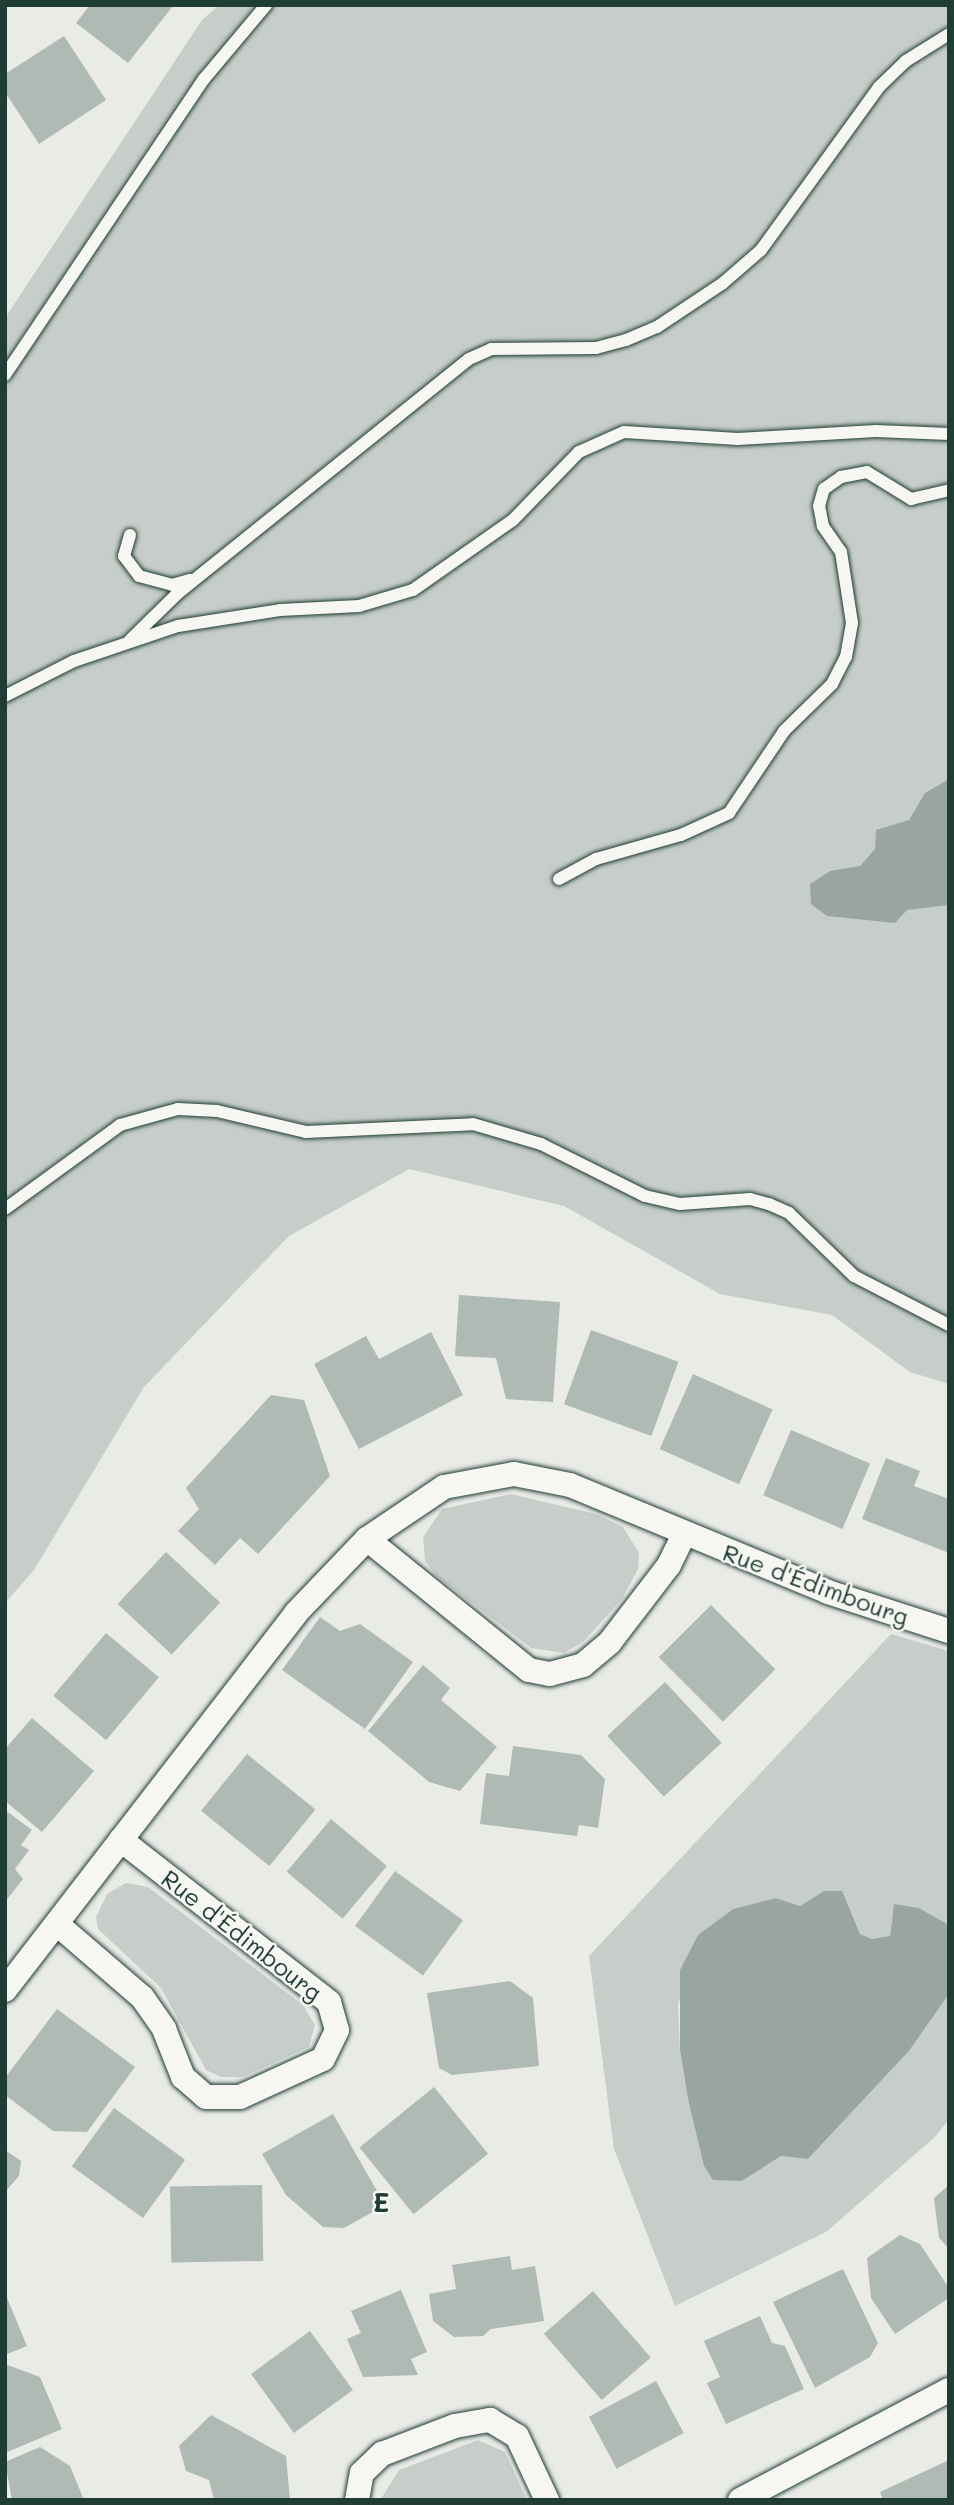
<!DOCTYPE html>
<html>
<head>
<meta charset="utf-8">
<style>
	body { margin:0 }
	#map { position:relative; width:954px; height:2505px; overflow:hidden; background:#e9ebe7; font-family:Mali,sans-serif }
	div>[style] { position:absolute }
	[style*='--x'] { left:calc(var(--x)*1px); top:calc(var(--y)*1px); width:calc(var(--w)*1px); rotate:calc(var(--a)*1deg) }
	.green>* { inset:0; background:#c7cec9 }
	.water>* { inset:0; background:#99a6a0 }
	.building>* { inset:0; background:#b0bab5; transform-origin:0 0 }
	.roads { filter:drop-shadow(0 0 2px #1f3d34) drop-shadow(0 0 2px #1f3d34) }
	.service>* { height:12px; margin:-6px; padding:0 6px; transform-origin:6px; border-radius:6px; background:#f6f6f2 }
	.minor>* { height:24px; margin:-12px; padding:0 12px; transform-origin:12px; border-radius:12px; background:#f6f6f2 }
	span { translate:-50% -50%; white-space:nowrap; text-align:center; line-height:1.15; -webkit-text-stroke:5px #f6f6f2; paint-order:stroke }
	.street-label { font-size:24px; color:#1f3d34 }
	.neighbourhood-label { font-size:26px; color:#1f3d34; font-weight:700 }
	.frame { position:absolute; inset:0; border:7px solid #1f3d34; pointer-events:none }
</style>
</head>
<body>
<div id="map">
	<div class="green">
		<div style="clip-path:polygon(219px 5px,949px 5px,949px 1384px,910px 1372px,832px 1315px,720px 1294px,564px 1206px,409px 1169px,289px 1236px,144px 1387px,34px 1570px,5px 1603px,5px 318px,202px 20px)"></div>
		<div style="clip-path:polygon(511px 1494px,596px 1514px,623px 1527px,639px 1553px,638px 1569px,622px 1599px,584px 1641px,564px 1653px,531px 1648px,435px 1575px,425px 1561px,423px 1537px,442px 1509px)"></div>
		<div style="clip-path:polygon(891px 1634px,949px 1651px,949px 1925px,919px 1908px,892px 1918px,890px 1936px,872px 1939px,860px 1934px,846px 1906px,824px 1891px,800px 1906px,776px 1898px,733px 1909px,698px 1935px,678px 2005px,680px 2050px,688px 2099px,742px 2181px,781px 2156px,808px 2159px,909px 2051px,949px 1994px,949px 2119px,936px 2136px,826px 2232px,675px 2306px,614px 2149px,589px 1956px)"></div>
		<div style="clip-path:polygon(126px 1883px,148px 1887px,303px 2005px,315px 2025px,309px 2047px,243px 2077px,221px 2077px,206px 2070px,161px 1988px,98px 1929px,96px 1917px,107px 1894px)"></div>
		<div style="clip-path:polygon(478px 2440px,505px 2452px,527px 2500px,380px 2500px,399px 2470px)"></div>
	</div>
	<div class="water">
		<div style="clip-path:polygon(949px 779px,949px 905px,907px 910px,895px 923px,827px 916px,811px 904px,810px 884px,830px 871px,860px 866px,875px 849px,876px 830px,909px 820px,925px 793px)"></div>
		<div style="clip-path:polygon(824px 1891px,842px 1891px,860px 1934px,872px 1939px,890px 1936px,894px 1904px,919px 1908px,949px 1925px,949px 1994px,909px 2051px,808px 2159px,781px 2156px,742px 2181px,713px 2180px,704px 2166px,688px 2099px,680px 2050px,680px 1970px,698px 1935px,733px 1909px,776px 1898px,800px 1906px)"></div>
	</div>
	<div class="building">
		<div style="clip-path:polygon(90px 5px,171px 5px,173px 6px,128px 63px,76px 23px)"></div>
		<div style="clip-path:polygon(64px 36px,106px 100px,39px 144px,5px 92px,5px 74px)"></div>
		<div style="clip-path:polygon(459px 1295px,560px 1302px,553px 1402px,506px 1399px,496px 1358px,455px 1356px)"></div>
		<div style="left:591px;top:1330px;width:93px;height:79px;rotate:20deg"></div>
		<div style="clip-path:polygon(431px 1332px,463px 1395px,359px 1449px,314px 1364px,366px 1336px,379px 1359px)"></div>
		<div style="left:693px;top:1374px;width:87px;height:82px;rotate:24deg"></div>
		<div style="clip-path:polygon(271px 1395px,304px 1400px,330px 1476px,258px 1554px,240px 1538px,215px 1565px,178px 1531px,199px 1509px,186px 1488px)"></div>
		<div style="left:791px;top:1430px;width:86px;height:71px;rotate:23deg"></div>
		<div style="clip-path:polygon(886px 1458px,920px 1471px,914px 1486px,949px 1499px,949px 1553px,862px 1519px)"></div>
		<div style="left:166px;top:1552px;width:74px;height:71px;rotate:43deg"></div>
		<div style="left:711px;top:1605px;width:91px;height:74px;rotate:45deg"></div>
		<div style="clip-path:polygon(320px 1617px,340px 1631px,360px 1624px,413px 1662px,365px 1729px,282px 1670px)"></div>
		<div style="left:106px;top:1633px;width:69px;height:82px;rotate:40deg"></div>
		<div style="clip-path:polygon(423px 1665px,450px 1688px,441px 1700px,497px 1747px,460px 1791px,429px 1782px,368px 1731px)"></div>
		<div style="left:665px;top:1682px;width:83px;height:79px;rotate:47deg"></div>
		<div style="clip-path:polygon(32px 1718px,94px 1771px,42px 1832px,5px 1801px,5px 1749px)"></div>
		<div style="clip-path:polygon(513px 1746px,581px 1755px,605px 1779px,598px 1828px,579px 1825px,577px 1836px,480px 1824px,486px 1773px,509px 1776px)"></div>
		<div style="left:247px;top:1754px;width:88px;height:73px;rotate:39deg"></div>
		<div style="clip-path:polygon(5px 1810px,32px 1830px,21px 1845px,29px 1850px,15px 1869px,23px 1879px,5px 1902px)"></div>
		<div style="left:331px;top:1819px;width:73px;height:69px;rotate:40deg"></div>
		<div style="left:395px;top:1871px;width:84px;height:68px;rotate:36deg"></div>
		<div style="clip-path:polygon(510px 1981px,533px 1998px,539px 2066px,452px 2075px,439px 2068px,427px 1993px)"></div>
		<div style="clip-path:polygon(57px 2009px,135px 2067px,87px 2132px,53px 2131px,5px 2095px,5px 2078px)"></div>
		<div style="left:434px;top:2087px;width:86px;height:96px;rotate:51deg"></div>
		<div style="left:114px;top:2108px;width:88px;height:72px;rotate:36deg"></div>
		<div style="clip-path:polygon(333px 2114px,385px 2205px,344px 2228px,323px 2227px,286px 2195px,262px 2154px)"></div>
		<div style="clip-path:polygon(5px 2150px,21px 2161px,19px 2176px,5px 2192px)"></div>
		<div style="left:262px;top:2185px;width:76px;height:92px;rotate:89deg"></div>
		<div style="clip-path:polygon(949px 2185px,949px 2249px,939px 2238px,934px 2198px)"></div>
		<div style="clip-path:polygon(900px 2235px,920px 2244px,949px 2288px,949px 2298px,895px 2334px,871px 2298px,867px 2258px)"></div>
		<div style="clip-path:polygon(510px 2256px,512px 2270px,535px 2266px,544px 2321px,491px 2329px,483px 2336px,454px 2337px,433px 2321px,429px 2294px,456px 2289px,452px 2265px)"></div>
		<div style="clip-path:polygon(843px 2269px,878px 2343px,870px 2357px,815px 2388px,773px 2302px)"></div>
		<div style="clip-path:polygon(401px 2290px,427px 2352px,411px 2359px,418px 2375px,363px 2377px,347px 2339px,361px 2333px,351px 2311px)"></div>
		<div style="left:593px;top:2291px;width:88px;height:65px;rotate:49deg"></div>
		<div style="clip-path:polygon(5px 2293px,27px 2346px,5px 2355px)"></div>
		<div style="clip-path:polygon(760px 2316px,772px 2343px,785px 2346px,804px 2389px,726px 2424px,707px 2383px,720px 2377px,704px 2341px)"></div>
		<div style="left:310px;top:2331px;width:73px;height:73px;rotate:54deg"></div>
		<div style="clip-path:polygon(5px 2364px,40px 2377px,62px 2429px,5px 2453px)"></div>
		<div style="left:656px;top:2381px;width:59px;height:76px;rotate:62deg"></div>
		<div style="clip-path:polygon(211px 2415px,286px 2456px,290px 2500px,214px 2500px,209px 2480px,186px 2471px,179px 2446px)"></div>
		<div style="clip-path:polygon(40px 2447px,70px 2466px,84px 2500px,12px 2500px,5px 2462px)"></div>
		<div style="clip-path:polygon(949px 2460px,949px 2500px,883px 2500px,880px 2492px)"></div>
	</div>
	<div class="roads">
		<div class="service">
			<div style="--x:5;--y:375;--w:357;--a:-56.1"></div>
			<div style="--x:204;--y:79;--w:97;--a:-50"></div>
			<div style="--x:130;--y:535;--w:22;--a:106"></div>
			<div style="--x:124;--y:556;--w:25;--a:53"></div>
			<div style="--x:139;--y:576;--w:34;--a:15"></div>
			<div style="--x:172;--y:585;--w:19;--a:-16"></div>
			<div style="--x:130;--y:640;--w:67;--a:-44.4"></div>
			<div style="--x:178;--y:593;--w:373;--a:-38.8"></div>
			<div style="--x:469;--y:359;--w:24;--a:-24"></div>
			<div style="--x:491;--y:349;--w:105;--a:-0.5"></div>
			<div style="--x:596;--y:348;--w:31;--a:-15"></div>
			<div style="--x:626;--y:340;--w:34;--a:-23"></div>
			<div style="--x:657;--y:327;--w:79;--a:-33.7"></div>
			<div style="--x:723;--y:283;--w:50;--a:-41"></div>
			<div style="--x:761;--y:250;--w:201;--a:-54.1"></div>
			<div style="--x:879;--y:87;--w:37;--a:-44"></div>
			<div style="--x:906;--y:61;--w:51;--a:-32.1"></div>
			<div style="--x:5;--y:696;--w:77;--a:-26.9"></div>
			<div style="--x:74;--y:661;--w:110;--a:-18.6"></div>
			<div style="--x:178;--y:626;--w:103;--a:-8.9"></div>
			<div style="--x:280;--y:610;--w:79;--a:-2.9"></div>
			<div style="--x:359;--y:606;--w:56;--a:-16.5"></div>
			<div style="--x:413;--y:590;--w:122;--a:-35"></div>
			<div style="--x:513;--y:520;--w:95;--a:-45.9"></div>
			<div style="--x:579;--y:452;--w:49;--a:-24"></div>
			<div style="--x:624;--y:432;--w:114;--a:3.5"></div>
			<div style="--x:738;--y:439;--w:138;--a:-3.3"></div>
			<div style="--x:876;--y:431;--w:73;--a:2.4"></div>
			<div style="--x:559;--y:879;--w:42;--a:-28.4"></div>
			<div style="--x:596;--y:859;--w:88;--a:-15.8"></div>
			<div style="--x:681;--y:835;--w:53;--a:-24.6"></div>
			<div style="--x:729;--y:813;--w:99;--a:-56.1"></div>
			<div style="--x:784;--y:731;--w:67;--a:-44.4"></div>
			<div style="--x:832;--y:684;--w:30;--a:-63"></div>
			<div style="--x:846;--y:657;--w:35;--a:-80"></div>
			<div style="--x:852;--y:623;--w:72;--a:-98.8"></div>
			<div style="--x:841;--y:552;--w:32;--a:-125"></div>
			<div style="--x:823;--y:526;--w:20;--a:-101"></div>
			<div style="--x:819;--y:506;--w:18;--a:-74"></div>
			<div style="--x:824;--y:489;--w:21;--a:-35"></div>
			<div style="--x:841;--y:477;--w:26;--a:-11"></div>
			<div style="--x:867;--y:472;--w:52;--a:31.5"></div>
			<div style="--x:911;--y:499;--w:39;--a:-13"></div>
			<div style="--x:5;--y:1209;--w:142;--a:-36.1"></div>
			<div style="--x:120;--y:1125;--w:60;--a:-15.4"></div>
			<div style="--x:178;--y:1109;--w:39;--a:3"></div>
			<div style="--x:217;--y:1111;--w:91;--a:13.3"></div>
			<div style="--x:306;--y:1132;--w:167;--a:-2.7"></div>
			<div style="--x:473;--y:1124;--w:71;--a:16.4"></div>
			<div style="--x:541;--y:1144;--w:116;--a:26.6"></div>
			<div style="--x:645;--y:1196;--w:36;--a:13"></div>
			<div style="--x:680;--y:1204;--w:70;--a:-4.1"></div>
			<div style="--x:750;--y:1199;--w:20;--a:15"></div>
			<div style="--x:769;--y:1204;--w:22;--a:24"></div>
			<div style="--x:789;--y:1213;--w:91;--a:44.1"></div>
			<div style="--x:854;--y:1276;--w:107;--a:27.3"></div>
		</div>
		<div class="minor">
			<div style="--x:367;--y:1539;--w:208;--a:39"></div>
			<div style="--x:529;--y:1670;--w:21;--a:11"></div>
			<div style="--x:550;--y:1674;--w:34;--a:-15"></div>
			<div style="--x:583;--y:1665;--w:35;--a:-40"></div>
			<div style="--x:610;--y:1642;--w:97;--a:-52.5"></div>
			<div style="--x:669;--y:1565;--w:34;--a:-64"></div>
			<div style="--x:57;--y:1924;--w:112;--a:40.7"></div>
			<div style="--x:142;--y:1997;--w:39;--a:55"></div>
			<div style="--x:164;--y:2029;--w:52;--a:68.4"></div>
			<div style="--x:183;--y:2077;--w:30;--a:41"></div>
			<div style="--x:206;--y:2097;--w:34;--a:0"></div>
			<div style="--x:240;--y:2097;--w:91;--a:-24.6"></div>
			<div style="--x:323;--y:2059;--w:32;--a:-64"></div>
			<div style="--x:337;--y:2030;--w:29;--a:-106"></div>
			<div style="--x:329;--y:2002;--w:264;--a:-142.1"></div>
			<div style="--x:5;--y:1990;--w:476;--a:-52.3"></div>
			<div style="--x:296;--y:1613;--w:103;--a:-46.2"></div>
			<div style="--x:367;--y:1539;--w:93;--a:-34"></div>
			<div style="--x:444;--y:1487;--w:71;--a:-10.5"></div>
			<div style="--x:514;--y:1474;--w:57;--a:11.1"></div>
			<div style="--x:570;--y:1485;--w:279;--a:22.5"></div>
			<div style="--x:828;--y:1592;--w:127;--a:17.9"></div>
			<div style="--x:357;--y:2500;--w:27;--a:-80"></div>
			<div style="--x:362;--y:2473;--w:28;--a:-44"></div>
			<div style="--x:382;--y:2454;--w:78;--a:-21"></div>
			<div style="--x:455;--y:2426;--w:36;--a:-10"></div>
			<div style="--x:490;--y:2420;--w:31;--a:31"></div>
			<div style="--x:517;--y:2436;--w:71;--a:64.9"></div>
			<div style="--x:740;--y:2500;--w:236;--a:-27.8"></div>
		</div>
	</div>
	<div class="street-label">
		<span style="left:816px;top:1584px;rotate:20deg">Rue d'Édimbourg</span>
		<span style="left:242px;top:1935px;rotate:38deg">Rue d'Édimbourg</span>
	</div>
	<div class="neighbourhood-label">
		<span style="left:381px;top:2203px">E</span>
	</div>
	<div class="frame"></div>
</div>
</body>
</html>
